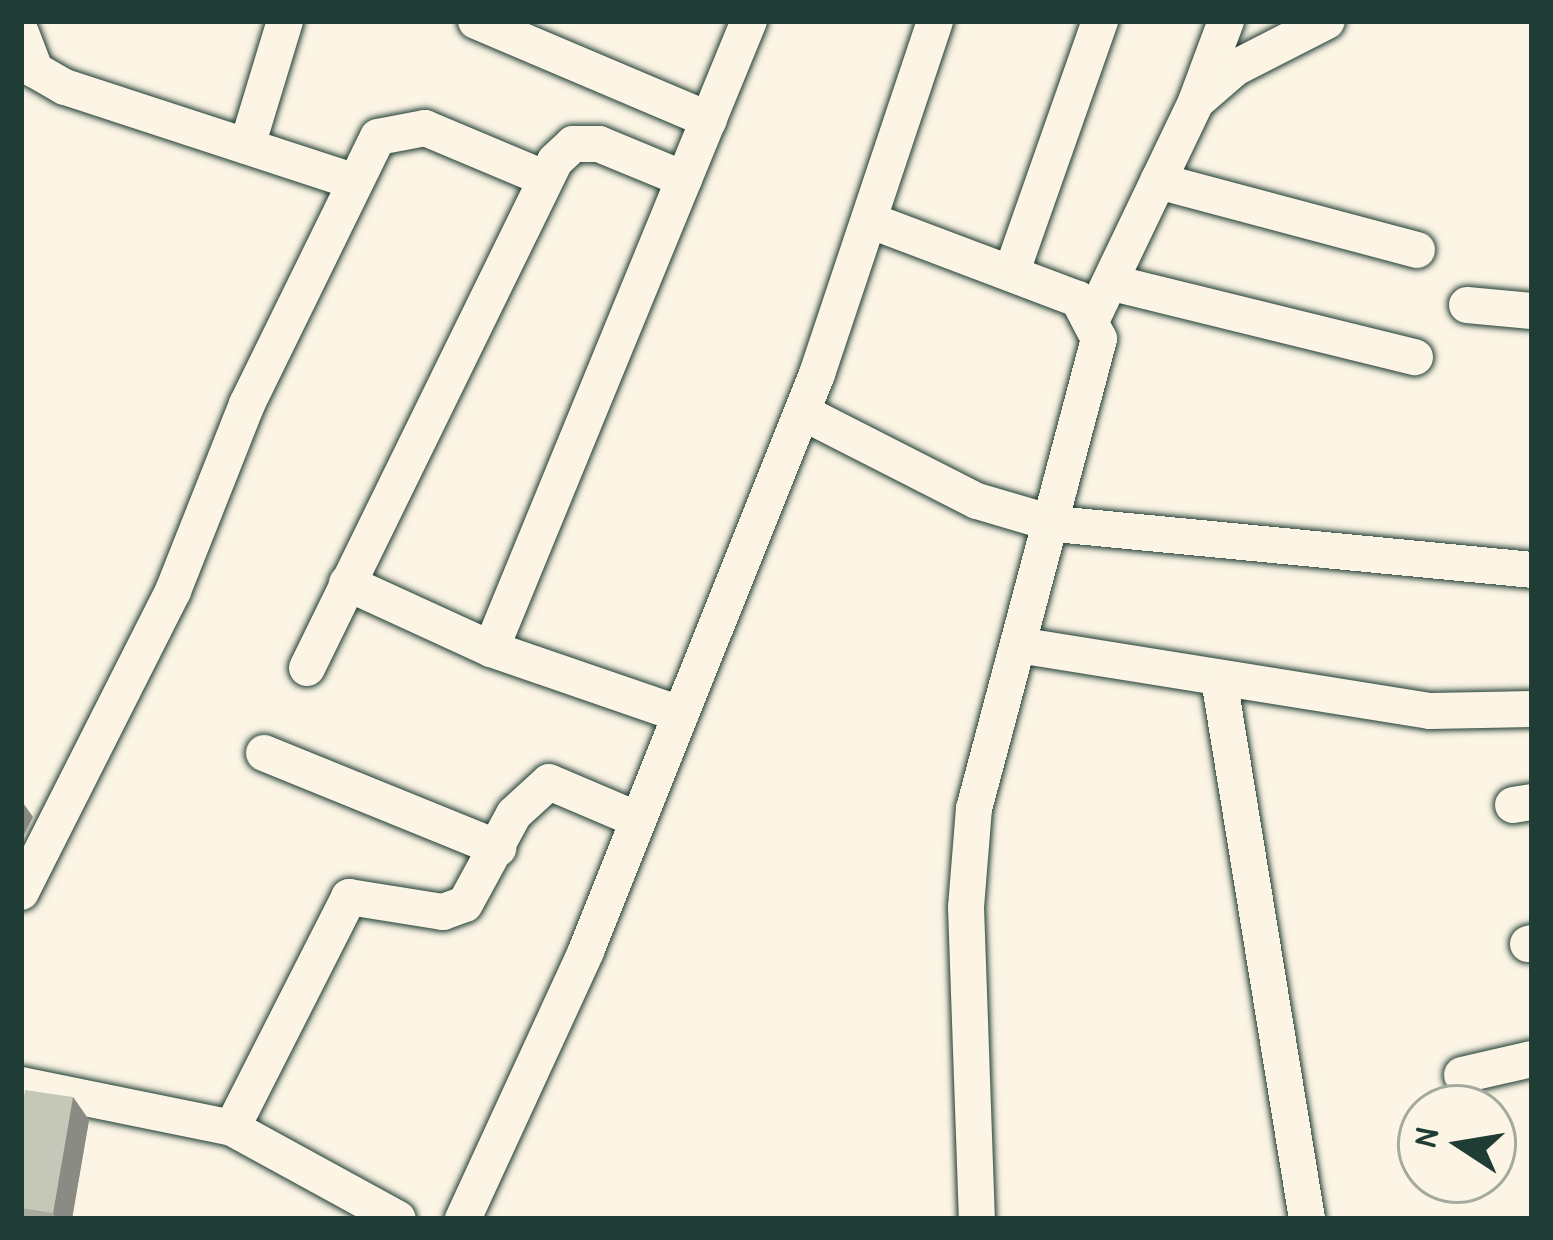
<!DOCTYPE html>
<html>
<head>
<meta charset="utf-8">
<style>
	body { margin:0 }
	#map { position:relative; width:1553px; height:1240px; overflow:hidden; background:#fcf5e5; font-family:"Patrick Hand",sans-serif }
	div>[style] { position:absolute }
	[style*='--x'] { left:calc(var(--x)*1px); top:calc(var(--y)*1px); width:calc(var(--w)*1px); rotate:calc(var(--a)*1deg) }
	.roads { filter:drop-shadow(0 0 3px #1f3d34) drop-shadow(0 0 3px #1f3d34) }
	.minor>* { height:36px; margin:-18px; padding:0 18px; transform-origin:18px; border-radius:18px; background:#fcf5e5 }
	.wall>* { inset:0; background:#a9ab9f }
	.shaded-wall>* { inset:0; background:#8a8b82 }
	.building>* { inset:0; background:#c5c7b9 }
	span { translate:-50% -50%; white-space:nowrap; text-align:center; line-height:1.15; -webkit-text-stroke:12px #fcf5e5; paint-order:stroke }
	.frame { position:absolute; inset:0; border:24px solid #1f3d34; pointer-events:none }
	.north { position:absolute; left:1397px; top:1084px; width:120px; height:120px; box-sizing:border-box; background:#fcf5e5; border:3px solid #a4ab9e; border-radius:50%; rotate:282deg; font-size:33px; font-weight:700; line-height:48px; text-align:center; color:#1f3d34 }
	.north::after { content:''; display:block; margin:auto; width:42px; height:54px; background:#1f3d34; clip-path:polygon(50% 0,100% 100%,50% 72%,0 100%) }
</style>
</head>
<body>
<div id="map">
	<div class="roads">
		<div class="minor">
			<div style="--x:476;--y:21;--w:253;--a:23"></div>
			<div style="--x:21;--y:33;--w:40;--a:69"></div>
			<div style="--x:35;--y:70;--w:34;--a:30"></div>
			<div style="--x:65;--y:87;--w:303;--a:18.1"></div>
			<div style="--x:1197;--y:99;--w:83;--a:-69.6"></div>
			<div style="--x:247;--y:146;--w:131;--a:-73.1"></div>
			<div style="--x:1158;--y:181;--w:268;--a:14.9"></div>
			<div style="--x:874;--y:222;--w:218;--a:20.7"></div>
			<div style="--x:1078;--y:299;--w:45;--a:62.3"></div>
			<div style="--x:1099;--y:339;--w:485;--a:104.9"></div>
			<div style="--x:974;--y:808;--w:99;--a:94.6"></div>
			<div style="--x:966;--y:907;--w:312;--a:88"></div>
			<div style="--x:1012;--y:271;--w:265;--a:-70.6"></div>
			<div style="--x:1113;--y:283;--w:311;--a:13.8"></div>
			<div style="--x:1467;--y:305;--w:65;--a:5.3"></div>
			<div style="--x:1093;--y:317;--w:238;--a:-64.4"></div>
			<div style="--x:1196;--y:102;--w:52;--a:-41.1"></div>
			<div style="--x:1235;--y:68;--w:103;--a:-27.1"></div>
			<div style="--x:802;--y:412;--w:196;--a:27"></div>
			<div style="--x:977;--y:501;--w:81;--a:16.4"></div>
			<div style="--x:1055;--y:524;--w:479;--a:5.5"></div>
			<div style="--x:347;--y:583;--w:158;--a:24.6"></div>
			<div style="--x:491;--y:649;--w:200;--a:19"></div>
			<div style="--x:1018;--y:645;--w:417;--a:9.1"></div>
			<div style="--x:1430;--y:711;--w:102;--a:-1.1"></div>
			<div style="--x:491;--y:649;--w:679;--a:-67.67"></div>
			<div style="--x:307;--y:668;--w:564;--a:-63.93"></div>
			<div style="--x:555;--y:161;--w:25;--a:-43"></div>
			<div style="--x:573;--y:144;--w:26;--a:0"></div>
			<div style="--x:599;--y:144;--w:92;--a:22.4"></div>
			<div style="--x:1219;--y:679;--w:547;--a:80.74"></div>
			<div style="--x:264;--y:753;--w:253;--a:22.1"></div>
			<div style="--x:1513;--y:805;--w:19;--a:-9"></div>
			<div style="--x:21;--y:892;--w:337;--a:-63.2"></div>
			<div style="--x:173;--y:591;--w:201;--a:-68.4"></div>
			<div style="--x:247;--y:404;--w:297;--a:-63.9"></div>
			<div style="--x:378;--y:137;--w:48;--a:-10.8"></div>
			<div style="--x:425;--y:128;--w:129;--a:22.8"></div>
			<div style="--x:1528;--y:944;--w:4;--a:-14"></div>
			<div style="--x:1462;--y:1075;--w:72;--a:-12.9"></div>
			<div style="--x:21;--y:1085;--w:215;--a:11.5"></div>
			<div style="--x:232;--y:1128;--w:189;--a:28.7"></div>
			<div style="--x:232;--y:1128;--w:259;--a:-63.1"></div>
			<div style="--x:349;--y:897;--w:95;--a:9.1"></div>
			<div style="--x:443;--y:912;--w:23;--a:-20"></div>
			<div style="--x:465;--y:904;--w:102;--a:-61.4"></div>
			<div style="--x:514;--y:814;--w:47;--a:-42.4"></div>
			<div style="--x:549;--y:782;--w:97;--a:23.1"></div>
			<div style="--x:463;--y:1219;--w:295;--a:-65.3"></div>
			<div style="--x:586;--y:951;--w:622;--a:-68.18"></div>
			<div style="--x:817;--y:374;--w:372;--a:-71.5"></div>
		</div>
	</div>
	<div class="wall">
		<div style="clip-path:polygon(73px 1097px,89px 1120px,72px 1219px,21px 1219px,21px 1117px)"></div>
	</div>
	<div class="shaded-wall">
		<div style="clip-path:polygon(21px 800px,33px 817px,21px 841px)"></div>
		<div style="clip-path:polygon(73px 1097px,89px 1120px,72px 1219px,56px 1219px,53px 1213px)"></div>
	</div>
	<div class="building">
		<div style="clip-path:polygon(25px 1090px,73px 1097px,53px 1213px,21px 1208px,21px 1117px)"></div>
	</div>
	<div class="frame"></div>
	<div class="north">N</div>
</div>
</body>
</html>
